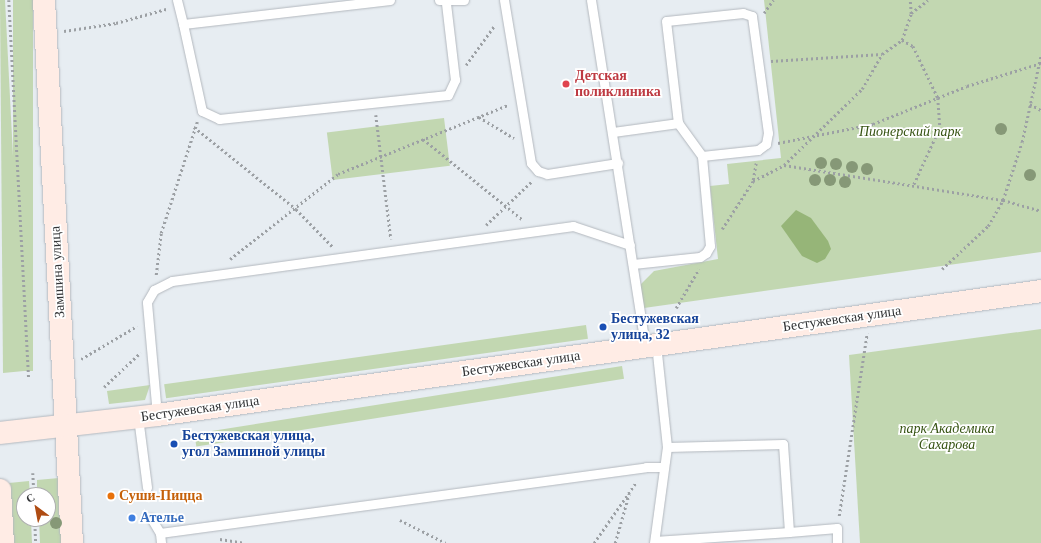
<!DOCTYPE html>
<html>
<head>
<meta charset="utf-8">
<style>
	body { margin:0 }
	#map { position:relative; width:1041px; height:543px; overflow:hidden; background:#e7edf2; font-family:Georgia,serif }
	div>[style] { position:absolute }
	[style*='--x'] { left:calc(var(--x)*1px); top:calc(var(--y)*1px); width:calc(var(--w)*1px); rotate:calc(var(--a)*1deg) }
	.green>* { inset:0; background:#c2d7b1; transform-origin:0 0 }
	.forest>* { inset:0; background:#96b578 }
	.path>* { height:2.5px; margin-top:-1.25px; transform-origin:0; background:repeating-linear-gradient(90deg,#9ca0a4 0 2px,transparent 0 5px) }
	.roads { filter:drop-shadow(0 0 1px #b3b8be) drop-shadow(0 0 1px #b3b8be) }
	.lane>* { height:9px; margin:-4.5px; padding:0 4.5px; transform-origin:4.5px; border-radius:4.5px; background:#fff }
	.secondary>* { height:22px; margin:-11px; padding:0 11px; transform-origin:11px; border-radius:11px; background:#ffece5 }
	.trees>* { width:12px; height:12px; margin:-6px; border-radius:50%; background:#869877 }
	.dots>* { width:11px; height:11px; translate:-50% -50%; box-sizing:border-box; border:2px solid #fff; border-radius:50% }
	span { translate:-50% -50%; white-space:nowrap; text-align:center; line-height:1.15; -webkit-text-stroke:3.5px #fff; paint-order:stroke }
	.health-label { font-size:14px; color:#be3a42; font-weight:700 }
	.left { translate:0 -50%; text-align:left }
	.park-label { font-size:14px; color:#365312; font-style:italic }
	.street-label { font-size:14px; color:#323436 }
	.transit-label { font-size:14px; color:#164399; font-weight:700 }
	.food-label { font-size:14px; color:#c56008; font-weight:700 }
	.shop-label { font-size:14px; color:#366cbe; font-weight:700 }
	.north { position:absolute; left:16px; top:487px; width:40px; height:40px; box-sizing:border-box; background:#fff; border:1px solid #adaeaf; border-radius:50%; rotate:328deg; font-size:11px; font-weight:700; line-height:16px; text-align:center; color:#323436 }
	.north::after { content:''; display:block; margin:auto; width:14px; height:18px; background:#af4c13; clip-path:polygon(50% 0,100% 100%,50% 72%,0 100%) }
</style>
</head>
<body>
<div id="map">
	<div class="green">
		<div style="clip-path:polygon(0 0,5px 0,24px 371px,3px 373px)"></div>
		<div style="left:13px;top:0;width:20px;height:371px"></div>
		<div style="clip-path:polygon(764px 0,1041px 0,1041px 252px,644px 308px,640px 285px,654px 271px,718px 259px,710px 186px,729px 184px,727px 164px,781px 158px)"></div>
		<div style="left:444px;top:118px;width:48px;height:118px;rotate:83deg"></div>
		<div style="left:586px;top:325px;width:14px;height:426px;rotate:82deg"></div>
		<div style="clip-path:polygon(1041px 329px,1041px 543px,860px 543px,849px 355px)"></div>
		<div style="left:622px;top:366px;width:13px;height:433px;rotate:81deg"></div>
		<div style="clip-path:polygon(150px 385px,145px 400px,109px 404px,107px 391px)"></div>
		<div style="clip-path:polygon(59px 478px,62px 543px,40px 543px,39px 519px,48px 519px,48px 495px,37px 495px,37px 480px)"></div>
		<div style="clip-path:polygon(29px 481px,30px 495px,24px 495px,24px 519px,31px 519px,32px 543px,12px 543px,9px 483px)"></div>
	</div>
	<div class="forest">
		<div style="clip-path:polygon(796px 210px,811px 218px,828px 241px,831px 249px,825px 259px,817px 263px,802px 256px,781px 226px)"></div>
	</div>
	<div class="path">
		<div style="--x:9;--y:0;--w:379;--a:87"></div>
		<div style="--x:764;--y:13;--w:16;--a:-55"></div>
		<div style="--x:911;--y:13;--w:21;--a:-37"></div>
		<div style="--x:64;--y:31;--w:53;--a:-8.7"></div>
		<div style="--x:116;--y:23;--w:52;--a:-15.6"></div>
		<div style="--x:902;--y:40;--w:13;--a:29"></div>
		<div style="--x:913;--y:46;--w:58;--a:64.3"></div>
		<div style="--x:938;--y:98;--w:30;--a:86"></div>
		<div style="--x:940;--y:128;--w:65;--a:114.6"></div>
		<div style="--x:771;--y:61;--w:111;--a:-3.6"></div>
		<div style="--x:466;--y:65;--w:49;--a:-54.1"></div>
		<div style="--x:1030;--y:104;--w:13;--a:29"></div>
		<div style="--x:376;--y:115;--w:125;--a:83.1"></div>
		<div style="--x:479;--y:117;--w:41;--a:31"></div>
		<div style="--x:194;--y:127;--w:131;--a:38.8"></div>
		<div style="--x:296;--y:209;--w:53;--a:45.8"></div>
		<div style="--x:423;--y:139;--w:129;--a:39"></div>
		<div style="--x:778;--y:143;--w:97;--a:-11.3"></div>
		<div style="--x:873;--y:124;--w:101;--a:-22"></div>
		<div style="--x:967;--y:86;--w:77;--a:-17.3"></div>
		<div style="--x:784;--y:165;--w:222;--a:9.1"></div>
		<div style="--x:1003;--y:200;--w:40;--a:16"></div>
		<div style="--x:753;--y:180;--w:17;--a:-80"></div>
		<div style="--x:486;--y:225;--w:64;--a:-43.7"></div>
		<div style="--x:722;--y:229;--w:57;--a:-57.1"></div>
		<div style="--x:753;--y:181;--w:35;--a:-27"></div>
		<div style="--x:784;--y:165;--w:109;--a:-44.3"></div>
		<div style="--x:862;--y:89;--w:40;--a:-60.3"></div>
		<div style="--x:882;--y:54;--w:24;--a:-35"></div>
		<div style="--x:902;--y:40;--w:28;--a:-71"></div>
		<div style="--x:911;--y:14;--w:14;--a:-94"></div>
		<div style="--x:230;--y:259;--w:137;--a:-38.2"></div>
		<div style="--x:338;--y:174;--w:183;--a:-22.1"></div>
		<div style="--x:942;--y:269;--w:63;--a:-43.1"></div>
		<div style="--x:988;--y:226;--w:30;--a:-60"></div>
		<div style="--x:1003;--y:200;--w:61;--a:-71.9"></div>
		<div style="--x:1022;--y:142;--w:89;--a:-77.7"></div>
		<div style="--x:156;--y:275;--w:42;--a:-83.2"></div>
		<div style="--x:161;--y:233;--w:117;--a:-72"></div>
		<div style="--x:676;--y:308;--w:45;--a:-59.5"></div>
		<div style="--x:81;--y:359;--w:65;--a:-30.5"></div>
		<div style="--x:104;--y:387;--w:50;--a:-43.4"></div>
		<div style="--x:33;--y:473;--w:22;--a:87"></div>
		<div style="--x:839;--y:516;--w:185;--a:-81.3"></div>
		<div style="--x:35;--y:519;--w:24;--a:88"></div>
		<div style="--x:400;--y:520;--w:51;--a:26.6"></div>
		<div style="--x:220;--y:539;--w:24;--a:9"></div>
		<div style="--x:594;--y:543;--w:75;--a:-55.3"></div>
		<div style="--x:615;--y:543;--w:51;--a:-74.1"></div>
	</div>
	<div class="roads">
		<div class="lane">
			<div style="--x:177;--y:0;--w:25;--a:76"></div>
			<div style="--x:390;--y:0;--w:208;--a:173.4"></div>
			<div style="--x:183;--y:24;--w:89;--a:77.7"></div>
			<div style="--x:202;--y:111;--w:19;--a:25"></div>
			<div style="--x:219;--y:119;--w:230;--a:-6"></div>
			<div style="--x:448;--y:95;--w:17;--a:-65"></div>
			<div style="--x:455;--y:80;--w:78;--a:-96.7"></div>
			<div style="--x:439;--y:0;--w:25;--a:0"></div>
			<div style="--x:504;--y:0;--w:165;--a:80.6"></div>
			<div style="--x:531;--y:163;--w:11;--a:49"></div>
			<div style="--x:538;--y:171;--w:9;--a:18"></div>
			<div style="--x:547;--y:174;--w:72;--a:-8.8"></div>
			<div style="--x:591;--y:0;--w:350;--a:81.1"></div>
			<div style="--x:613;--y:132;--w:66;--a:-7.9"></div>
			<div style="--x:678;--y:123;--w:41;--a:54"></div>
			<div style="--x:633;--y:264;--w:67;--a:-6"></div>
			<div style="--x:700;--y:257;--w:7;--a:-34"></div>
			<div style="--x:706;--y:253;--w:8;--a:-60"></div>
			<div style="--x:710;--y:246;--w:90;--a:-95.1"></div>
			<div style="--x:702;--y:156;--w:56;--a:-6.1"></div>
			<div style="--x:758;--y:150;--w:10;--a:-37"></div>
			<div style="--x:766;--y:144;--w:11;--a:-80"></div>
			<div style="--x:768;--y:133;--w:118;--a:-97.8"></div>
			<div style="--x:752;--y:16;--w:9;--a:-162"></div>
			<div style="--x:743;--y:13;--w:77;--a:174.1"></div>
			<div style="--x:666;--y:21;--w:103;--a:83.3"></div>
			<div style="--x:656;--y:344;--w:104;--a:83.9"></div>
			<div style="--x:157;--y:415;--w:113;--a:-95.1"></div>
			<div style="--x:147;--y:302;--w:14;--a:-60"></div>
			<div style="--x:154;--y:290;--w:20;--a:-27"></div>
			<div style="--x:172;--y:281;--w:405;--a:-7.8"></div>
			<div style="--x:573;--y:226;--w:60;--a:18.4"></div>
			<div style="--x:138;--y:417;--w:71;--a:82.7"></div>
			<div style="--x:151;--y:518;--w:17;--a:59"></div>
			<div style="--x:160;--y:533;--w:10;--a:84"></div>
			<div style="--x:160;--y:533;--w:490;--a:-7.7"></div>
			<div style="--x:646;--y:467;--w:18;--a:0"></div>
			<div style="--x:655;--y:541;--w:134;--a:-3.8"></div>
			<div style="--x:654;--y:543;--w:97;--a:-82.3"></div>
			<div style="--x:667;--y:447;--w:116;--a:-1.5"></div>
			<div style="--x:783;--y:444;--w:88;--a:86.1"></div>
			<div style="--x:789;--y:532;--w:48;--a:-4.8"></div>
			<div style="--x:837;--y:528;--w:15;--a:90"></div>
		</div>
		<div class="secondary">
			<div style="--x:44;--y:0;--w:544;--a:87.05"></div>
			<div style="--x:0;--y:433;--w:158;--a:-6.5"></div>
			<div style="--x:157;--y:415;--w:893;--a:-7.98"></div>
			<div style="--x:0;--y:490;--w:53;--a:86.8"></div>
		</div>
	</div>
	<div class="trees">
		<div style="left:1001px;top:129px"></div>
		<div style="left:821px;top:163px"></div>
		<div style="left:836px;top:164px"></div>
		<div style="left:852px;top:167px"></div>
		<div style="left:867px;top:169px"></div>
		<div style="left:1030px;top:175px"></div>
		<div style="left:815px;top:180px"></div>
		<div style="left:830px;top:180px"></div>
		<div style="left:845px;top:182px"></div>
		<div style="left:56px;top:523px"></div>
	</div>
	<div class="dots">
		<div style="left:566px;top:84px;background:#e0444e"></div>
		<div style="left:603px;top:327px;background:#1a4fb4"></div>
		<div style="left:174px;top:444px;background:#1a4fb4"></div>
		<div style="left:111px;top:496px;background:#e8710a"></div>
		<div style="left:132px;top:518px;background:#3f7fe0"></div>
	</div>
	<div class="health-label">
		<span class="left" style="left:575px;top:84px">Детская<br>поликлиника</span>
	</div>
	<div class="park-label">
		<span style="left:910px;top:132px">Пионерский парк</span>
		<span style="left:947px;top:437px">парк Академика<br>Сахарова</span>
	</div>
	<div class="street-label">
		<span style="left:58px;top:272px;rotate:-93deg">Замшина улица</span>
		<span style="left:842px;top:319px;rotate:-8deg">Бестужевская улица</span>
		<span style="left:521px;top:364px;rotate:-8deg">Бестужевская улица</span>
		<span style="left:200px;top:409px;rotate:-8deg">Бестужевская улица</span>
	</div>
	<div class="transit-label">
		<span class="left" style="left:611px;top:327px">Бестужевская<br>улица, 32</span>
		<span class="left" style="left:182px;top:444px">Бестужевская улица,<br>угол Замшиной улицы</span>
	</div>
	<div class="food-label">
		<span class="left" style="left:119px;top:496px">Суши-Пицца</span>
	</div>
	<div class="shop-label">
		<span class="left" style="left:140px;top:518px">Ателье</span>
	</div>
	<div class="north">С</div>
</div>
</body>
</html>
